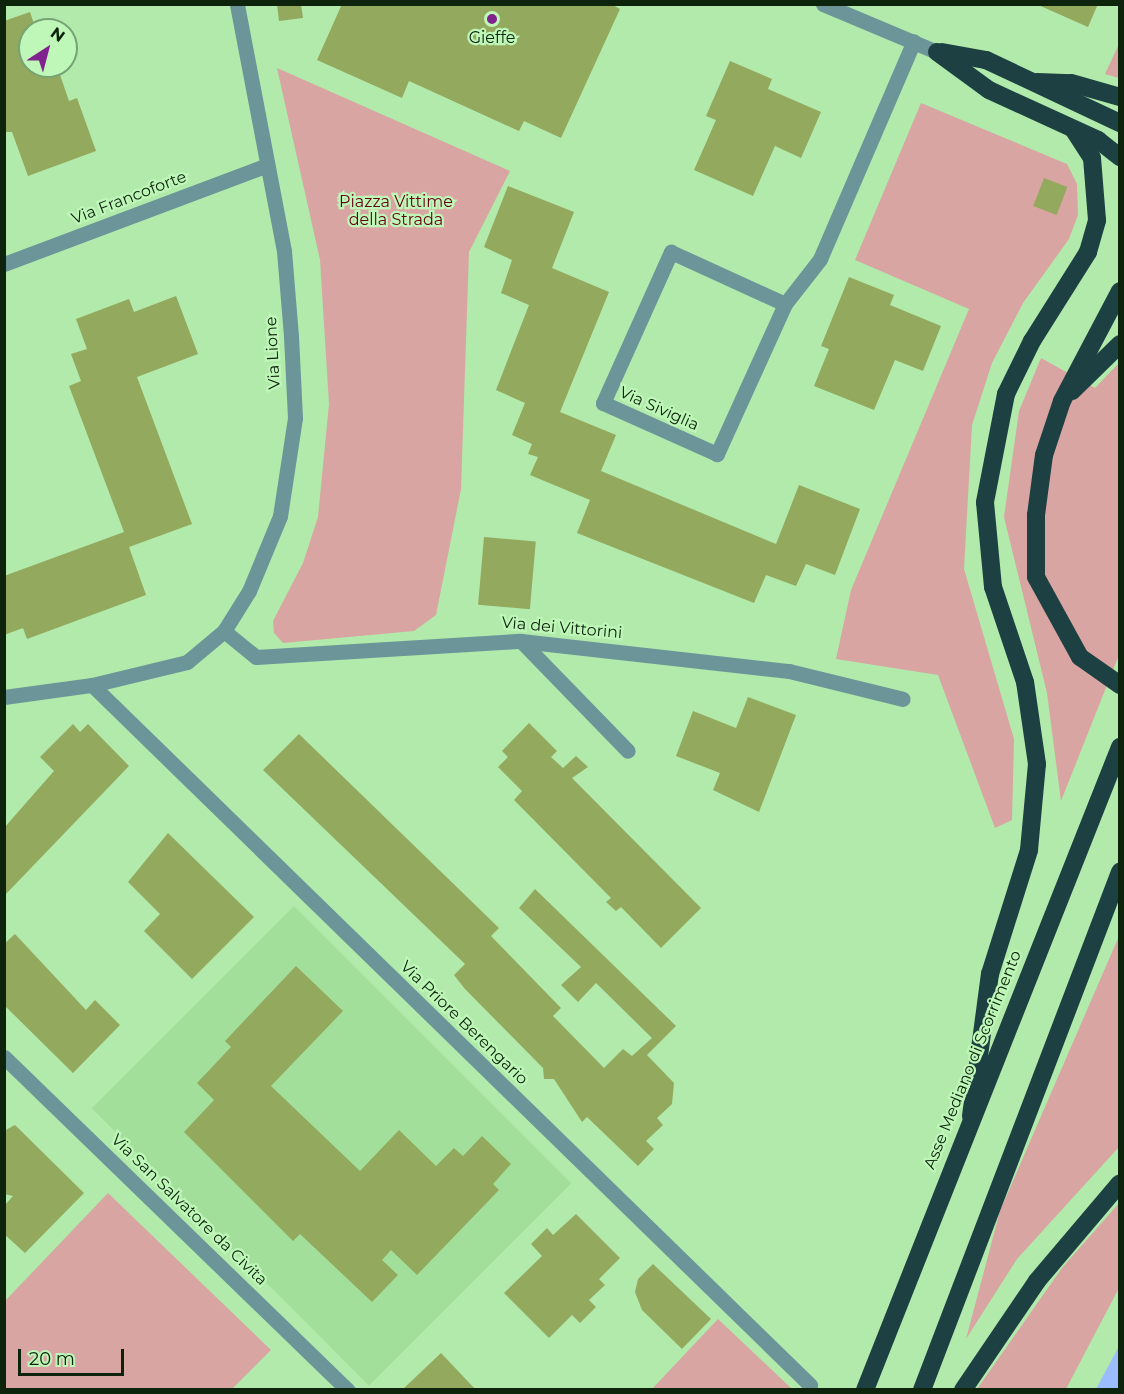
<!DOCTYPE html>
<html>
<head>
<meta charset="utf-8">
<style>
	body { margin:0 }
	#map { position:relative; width:1124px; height:1394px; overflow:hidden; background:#b1eaab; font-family:Montserrat,sans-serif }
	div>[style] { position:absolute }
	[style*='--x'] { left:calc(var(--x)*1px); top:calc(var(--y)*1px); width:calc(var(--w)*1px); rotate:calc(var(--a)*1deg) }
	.built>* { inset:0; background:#a2df9b; transform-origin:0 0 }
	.green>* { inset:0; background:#d8a5a2 }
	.water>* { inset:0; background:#99bdfe }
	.building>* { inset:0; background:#93a95e; transform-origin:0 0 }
	.minor>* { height:15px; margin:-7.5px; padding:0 7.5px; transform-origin:7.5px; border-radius:7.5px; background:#6b9599 }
	.highway>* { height:18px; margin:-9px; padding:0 9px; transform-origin:9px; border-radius:9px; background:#1d4043 }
	.dots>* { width:16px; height:16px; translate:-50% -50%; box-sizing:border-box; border:3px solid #bef7b8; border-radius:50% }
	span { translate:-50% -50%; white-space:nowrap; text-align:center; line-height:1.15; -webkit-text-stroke:4.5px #bef7b8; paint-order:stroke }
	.poi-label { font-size:16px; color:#0d230c }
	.street-label { font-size:16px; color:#0d230c }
	.park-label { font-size:16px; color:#660010 }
	.frame { position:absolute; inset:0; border:6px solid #0d230c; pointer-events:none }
	.north { position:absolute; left:18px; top:18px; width:60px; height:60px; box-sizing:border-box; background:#bef7b8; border:2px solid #77a273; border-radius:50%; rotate:36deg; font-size:16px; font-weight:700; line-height:24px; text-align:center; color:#0d230c }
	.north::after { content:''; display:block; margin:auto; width:21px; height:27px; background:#81238e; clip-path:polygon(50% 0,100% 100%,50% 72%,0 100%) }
	.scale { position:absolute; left:18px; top:1349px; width:106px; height:27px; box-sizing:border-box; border:3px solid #0d230c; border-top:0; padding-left:8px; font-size:18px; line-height:21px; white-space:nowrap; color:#0d230c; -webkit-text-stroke:4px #bef7b8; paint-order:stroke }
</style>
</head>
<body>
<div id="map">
	<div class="built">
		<div style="left:294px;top:906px;width:392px;height:286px;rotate:45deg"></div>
	</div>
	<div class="green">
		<div style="clip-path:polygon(1119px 44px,1119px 78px,1105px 74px)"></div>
		<div style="clip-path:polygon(277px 68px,510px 171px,469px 252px,461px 489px,436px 615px,414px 631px,283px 643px,274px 633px,273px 621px,303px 563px,318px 517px,329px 404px,320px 260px)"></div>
		<div style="clip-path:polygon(921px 103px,1067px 164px,1077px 184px,1078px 215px,1069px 239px,1023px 303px,992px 363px,972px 425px,964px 569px,1014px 739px,1012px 820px,995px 828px,938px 675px,836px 659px,851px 590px,969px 309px,855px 260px)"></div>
		<div style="clip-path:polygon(1041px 358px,1095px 388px,1119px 363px,1119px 655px,1061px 801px,1047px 693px,1004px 517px,1019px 411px)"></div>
		<div style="clip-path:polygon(1119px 936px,1119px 1147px,1017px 1259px,966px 1339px,1000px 1211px)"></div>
		<div style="clip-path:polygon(108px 1193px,271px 1350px,232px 1389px,5px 1389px,5px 1301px)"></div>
		<div style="clip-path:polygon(1119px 1203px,1119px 1288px,1066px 1389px,977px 1389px,1062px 1268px)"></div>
		<div style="clip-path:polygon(718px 1319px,792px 1389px,652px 1389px)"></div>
	</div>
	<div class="water">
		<div style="clip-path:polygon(1119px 1346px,1119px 1389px,1096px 1389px)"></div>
	</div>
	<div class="building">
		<div style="clip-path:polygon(277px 4px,301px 4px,303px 18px,279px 21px)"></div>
		<div style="clip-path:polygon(342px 4px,611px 4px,620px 9px,561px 138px,524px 121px,519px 131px,409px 81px,402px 98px,317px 60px)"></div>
		<div style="clip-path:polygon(1036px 4px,1098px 4px,1088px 27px)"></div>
		<div style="clip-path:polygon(30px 12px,36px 30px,30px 30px,30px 66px,57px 66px,69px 101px,77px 98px,96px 151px,28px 176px,12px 132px,4px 132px,4px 21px)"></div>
		<div style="clip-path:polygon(730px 61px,772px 79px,768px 89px,821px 112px,801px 158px,775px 146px,753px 196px,694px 170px,716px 120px,706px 116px)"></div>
		<div style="left:1044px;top:178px;width:25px;height:30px;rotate:21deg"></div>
		<div style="clip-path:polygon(508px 186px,574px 212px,552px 268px,609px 292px,560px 412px,616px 435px,601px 471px,776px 544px,799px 485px,860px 509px,835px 575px,806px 564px,796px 586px,766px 575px,754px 603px,577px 533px,590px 500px,530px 475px,538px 457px,528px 454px,532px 444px,512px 435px,525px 403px,496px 390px,529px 305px,501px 293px,512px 260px,484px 247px)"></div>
		<div style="clip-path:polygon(849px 277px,894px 295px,890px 305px,941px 326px,923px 371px,895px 360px,874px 410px,814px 386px,829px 349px,821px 346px)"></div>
		<div style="clip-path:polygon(176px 296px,198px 354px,137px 377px,192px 524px,129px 547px,146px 595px,27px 639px,23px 628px,4px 635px,4px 576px,124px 532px,69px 386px,81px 381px,71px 354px,87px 349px,76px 319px,129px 299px,134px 312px)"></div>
		<div style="left:484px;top:537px;width:52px;height:68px;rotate:5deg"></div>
		<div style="clip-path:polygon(748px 697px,796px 715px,759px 812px,713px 790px,720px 773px,676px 756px,693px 711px,736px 728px)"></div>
		<div style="clip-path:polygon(529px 723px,557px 751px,551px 757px,563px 768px,576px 756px,588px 767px,572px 778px,701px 908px,661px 948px,621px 907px,616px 911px,606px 902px,611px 898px,514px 800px,522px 791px,498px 767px,508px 757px,502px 751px)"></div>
		<div style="clip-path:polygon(73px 724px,80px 732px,88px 724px,129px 766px,6px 894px,4px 828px,54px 771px,40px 757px)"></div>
		<div style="clip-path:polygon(299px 734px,499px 928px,491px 936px,561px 1008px,553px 1016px,604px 1068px,623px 1049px,632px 1056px,652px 1038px,596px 983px,578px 1002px,561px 985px,581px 967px,519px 908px,535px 889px,676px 1026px,647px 1055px,674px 1083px,672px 1104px,657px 1118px,663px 1125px,646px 1141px,654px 1149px,638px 1166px,587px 1117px,582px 1122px,554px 1079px,544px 1079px,543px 1068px,465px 989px,454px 975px,465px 964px,263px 770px)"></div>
		<div style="clip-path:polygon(168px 833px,254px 917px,192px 979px,144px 931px,160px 914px,128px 882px)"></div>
		<div style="clip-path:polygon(15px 934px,86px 1010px,95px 1000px,120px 1025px,73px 1073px,4px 1005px,4px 944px)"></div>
		<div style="clip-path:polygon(296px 966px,343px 1011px,271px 1086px,360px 1171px,399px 1130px,436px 1166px,454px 1148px,463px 1156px,482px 1136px,511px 1164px,493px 1184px,499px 1190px,417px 1275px,391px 1250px,382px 1260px,398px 1275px,372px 1302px,300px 1234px,293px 1241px,184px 1132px,214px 1100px,197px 1083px,231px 1047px,225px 1041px)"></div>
		<div style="clip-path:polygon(15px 1125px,84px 1193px,25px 1253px,4px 1234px,4px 1206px,13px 1196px,4px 1194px,4px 1131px)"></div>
		<div style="clip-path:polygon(576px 1214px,620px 1258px,599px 1279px,605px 1285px,589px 1300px,596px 1307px,580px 1323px,572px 1315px,549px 1338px,504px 1293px,542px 1256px,531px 1244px,547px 1228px,553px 1235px)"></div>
		<div style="clip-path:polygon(653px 1264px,711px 1319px,682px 1349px,642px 1310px,635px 1292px,638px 1279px)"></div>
		<div style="clip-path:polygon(441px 1353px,476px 1390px,402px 1390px)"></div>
	</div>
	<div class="minor">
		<div style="--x:823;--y:4;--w:124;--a:22.8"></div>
		<div style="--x:4;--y:264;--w:281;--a:-20.6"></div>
		<div style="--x:785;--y:304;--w:165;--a:114.4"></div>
		<div style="--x:717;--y:454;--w:125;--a:-155.9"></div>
		<div style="--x:603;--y:403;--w:166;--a:-65.8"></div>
		<div style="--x:671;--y:252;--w:125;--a:24.5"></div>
		<div style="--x:785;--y:304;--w:57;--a:-52.1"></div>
		<div style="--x:820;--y:259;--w:237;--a:-66.7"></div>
		<div style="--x:224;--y:631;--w:41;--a:39.1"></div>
		<div style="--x:256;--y:657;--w:265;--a:-3.5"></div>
		<div style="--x:521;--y:641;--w:270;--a:6.4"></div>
		<div style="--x:789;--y:671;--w:117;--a:13.8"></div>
		<div style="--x:521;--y:641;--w:153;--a:45.8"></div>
		<div style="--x:92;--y:685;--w:1003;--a:44.27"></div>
		<div style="--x:4;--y:697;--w:89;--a:-7.8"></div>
		<div style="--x:92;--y:685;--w:98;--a:-13.6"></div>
		<div style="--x:187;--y:662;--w:48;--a:-40"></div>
		<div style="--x:224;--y:631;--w:47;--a:-58"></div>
		<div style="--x:249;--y:591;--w:81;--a:-67.5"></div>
		<div style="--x:280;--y:516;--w:99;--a:-81.3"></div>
		<div style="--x:295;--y:418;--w:82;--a:-92.8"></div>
		<div style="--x:291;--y:336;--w:85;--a:-94.7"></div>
		<div style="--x:284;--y:251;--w:251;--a:-100.8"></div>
		<div style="--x:4;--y:1057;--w:479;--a:44.1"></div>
	</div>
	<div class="highway">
		<div style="--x:937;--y:52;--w:64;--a:36.2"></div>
		<div style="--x:989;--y:90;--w:120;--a:24.6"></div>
		<div style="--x:1098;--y:140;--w:28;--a:38"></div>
		<div style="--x:942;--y:52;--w:45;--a:10.3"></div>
		<div style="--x:986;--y:60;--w:148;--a:25.2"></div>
		<div style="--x:1037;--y:82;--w:34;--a:2"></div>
		<div style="--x:1071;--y:83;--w:51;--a:15.9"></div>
		<div style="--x:1120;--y:291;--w:124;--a:117.8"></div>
		<div style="--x:1062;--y:401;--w:57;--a:108.4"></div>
		<div style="--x:1044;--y:455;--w:61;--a:97.6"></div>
		<div style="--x:1036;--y:515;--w:62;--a:90"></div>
		<div style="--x:1036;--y:577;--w:91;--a:61.2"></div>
		<div style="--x:1080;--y:657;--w:49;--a:35"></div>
		<div style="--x:1072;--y:391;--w:67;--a:-44.4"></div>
		<div style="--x:971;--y:1116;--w:143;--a:-82.4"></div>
		<div style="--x:990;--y:974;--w:130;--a:-72.5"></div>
		<div style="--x:1029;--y:850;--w:86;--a:-84.7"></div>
		<div style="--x:1037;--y:764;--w:83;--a:-98.3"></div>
		<div style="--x:1025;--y:682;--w:100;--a:-108.6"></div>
		<div style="--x:993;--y:587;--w:85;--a:-95.4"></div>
		<div style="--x:985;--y:502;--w:110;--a:-79"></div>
		<div style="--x:1006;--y:394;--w:59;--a:-63.9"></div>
		<div style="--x:1032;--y:341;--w:105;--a:-57.8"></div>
		<div style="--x:1088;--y:252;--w:33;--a:-74"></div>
		<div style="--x:1097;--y:220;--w:62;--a:-94.6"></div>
		<div style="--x:1092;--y:158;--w:33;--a:-123"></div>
		<div style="--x:865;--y:1390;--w:692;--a:-68.37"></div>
		<div style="--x:922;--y:1390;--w:555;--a:-69.08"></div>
		<div style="--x:963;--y:1390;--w:132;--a:-55.8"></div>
		<div style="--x:1037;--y:1281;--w:128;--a:-49.7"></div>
	</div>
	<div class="dots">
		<div style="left:492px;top:19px;background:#81238e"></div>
	</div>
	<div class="poi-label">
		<span style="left:492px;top:38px">Gieffe</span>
	</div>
	<div class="street-label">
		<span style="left:129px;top:198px;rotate:-21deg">Via Francoforte</span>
		<span style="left:273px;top:353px;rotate:-93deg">Via Lione</span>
		<span style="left:659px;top:409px;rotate:24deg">Via Siviglia</span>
		<span style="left:562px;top:628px;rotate:5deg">Via dei Vittorini</span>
		<span style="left:464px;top:1023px;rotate:44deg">Via Priore Berengario</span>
		<span style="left:973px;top:1060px;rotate:-68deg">Asse Mediano di Scorrimento</span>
		<span style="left:189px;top:1210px;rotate:44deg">Via San Salvatore da Civita</span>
	</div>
	<div class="park-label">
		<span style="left:396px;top:211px">Piazza Vittime<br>della Strada</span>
	</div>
	<div class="frame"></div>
	<div class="north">N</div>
	<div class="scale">20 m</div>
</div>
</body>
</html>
